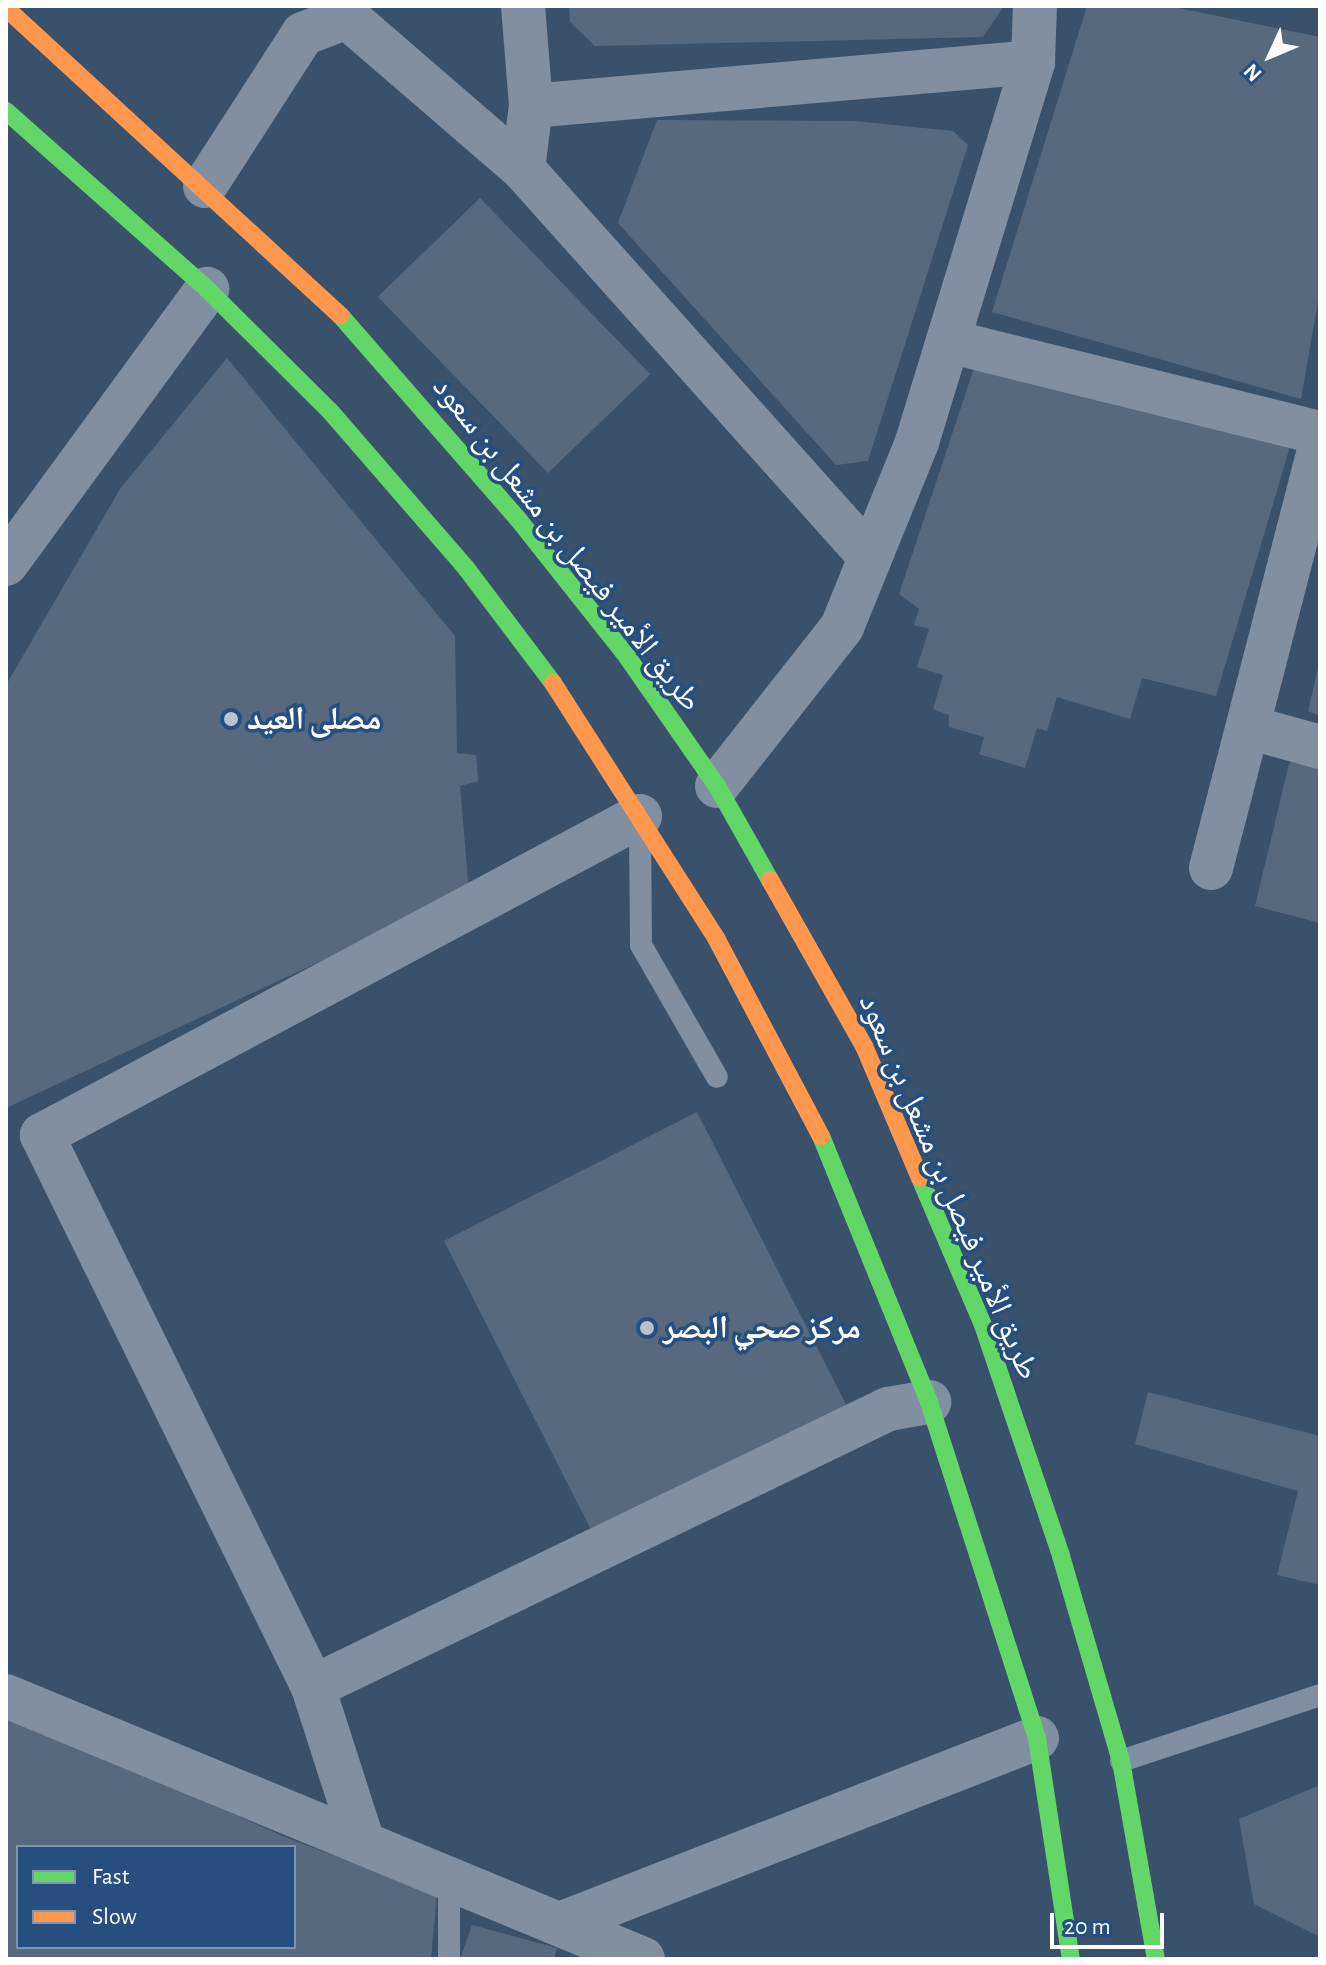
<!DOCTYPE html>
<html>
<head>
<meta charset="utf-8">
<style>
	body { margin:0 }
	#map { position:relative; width:1326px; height:1965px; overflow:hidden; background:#3a516c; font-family:"Alegreya Sans","Noto Naskh Arabic",sans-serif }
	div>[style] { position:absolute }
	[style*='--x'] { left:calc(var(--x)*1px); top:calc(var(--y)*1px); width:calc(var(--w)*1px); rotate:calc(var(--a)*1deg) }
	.building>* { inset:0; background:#57697f; transform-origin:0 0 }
	.lane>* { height:22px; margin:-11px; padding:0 11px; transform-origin:11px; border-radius:11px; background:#8090a2 }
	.street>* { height:44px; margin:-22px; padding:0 22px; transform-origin:22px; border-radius:22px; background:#8090a2 }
	.fast>* { height:18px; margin:-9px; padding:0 9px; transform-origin:9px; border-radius:9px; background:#63d668 }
	.slow>* { height:18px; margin:-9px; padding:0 9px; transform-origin:9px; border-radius:9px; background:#ff974d }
	.dots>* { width:22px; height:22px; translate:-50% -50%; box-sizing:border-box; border:4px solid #264f80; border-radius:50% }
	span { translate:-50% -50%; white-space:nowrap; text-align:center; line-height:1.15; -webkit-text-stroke:7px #264f80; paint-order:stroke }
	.street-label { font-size:32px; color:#fff }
	.poi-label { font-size:32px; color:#fff; font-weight:700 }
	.left { translate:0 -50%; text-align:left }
	.frame { position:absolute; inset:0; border:8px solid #fff; pointer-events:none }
	.legend { position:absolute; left:16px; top:1845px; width:280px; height:104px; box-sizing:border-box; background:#264f80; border:2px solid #7d95b3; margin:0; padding:10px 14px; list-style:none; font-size:24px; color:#fff }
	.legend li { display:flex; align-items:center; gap:16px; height:40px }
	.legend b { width:40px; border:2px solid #7d95b3 }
	.north { position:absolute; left:1230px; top:16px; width:80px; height:80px; -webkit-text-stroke:6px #264f80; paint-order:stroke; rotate:226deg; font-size:22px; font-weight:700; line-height:32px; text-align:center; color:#fff }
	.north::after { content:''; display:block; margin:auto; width:28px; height:36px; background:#fff; clip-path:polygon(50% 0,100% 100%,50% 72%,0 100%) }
	.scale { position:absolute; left:1050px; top:1913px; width:114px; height:36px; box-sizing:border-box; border:4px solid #fff; border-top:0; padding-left:10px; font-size:24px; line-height:28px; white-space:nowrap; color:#fff; -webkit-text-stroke:6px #264f80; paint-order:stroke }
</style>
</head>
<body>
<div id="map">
	<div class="building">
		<div style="clip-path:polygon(569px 6px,1004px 6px,983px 37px,595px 46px,570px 22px)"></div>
		<div style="clip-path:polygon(1087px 6px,1169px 6px,1320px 37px,1320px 289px,1301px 399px,992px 312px)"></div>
		<div style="clip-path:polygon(657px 120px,855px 121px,953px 131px,968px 145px,868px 461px,836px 465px,618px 223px)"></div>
		<div style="left:480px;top:198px;width:245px;height:142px;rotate:46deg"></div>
		<div style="clip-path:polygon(227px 358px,455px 636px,457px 753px,476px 755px,478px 781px,460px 786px,469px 892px,6px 1108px,6px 685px,120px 489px)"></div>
		<div style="clip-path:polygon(974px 368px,1292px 440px,1216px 696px,1142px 678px,1130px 719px,1057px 697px,1047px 731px,1037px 728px,1025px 768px,979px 754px,984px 737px,949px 727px,949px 715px,933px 709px,943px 675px,917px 667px,929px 629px,914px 625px,919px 609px,899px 594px)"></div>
		<div style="clip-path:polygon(1319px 664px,1320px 665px,1320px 716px,1308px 711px)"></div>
		<div style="clip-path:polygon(1308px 749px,1320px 753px,1320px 923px,1255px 906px,1289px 764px)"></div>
		<div style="left:697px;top:1112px;width:340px;height:284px;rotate:63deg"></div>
		<div style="clip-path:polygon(1148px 1392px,1320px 1436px,1320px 1585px,1277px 1575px,1298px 1491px,1135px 1444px)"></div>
		<div style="clip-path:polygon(evenodd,6px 1713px,285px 1837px,437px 1895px,431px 1959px,6px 1959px,6px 1713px,18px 1847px,294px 1847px,294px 1947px,18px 1947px,18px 1847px)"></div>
		<div style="clip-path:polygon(1320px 1785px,1320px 1937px,1254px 1904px,1239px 1819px)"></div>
		<div style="clip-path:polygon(472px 1925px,557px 1948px,554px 1959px,460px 1959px)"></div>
	</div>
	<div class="lane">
		<div style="--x:640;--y:829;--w:116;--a:89.5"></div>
		<div style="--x:641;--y:945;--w:152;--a:60.1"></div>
		<div style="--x:1121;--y:1761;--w:210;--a:-18.3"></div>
		<div style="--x:449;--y:1959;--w:79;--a:-90"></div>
	</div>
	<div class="street">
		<div style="--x:523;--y:6;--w:100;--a:85.4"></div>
		<div style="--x:205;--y:186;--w:181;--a:-57.2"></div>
		<div style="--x:303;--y:34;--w:47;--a:-21.1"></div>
		<div style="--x:347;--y:17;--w:233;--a:40.8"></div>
		<div style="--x:948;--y:341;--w:383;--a:13.9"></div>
		<div style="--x:870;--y:557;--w:521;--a:-131.81"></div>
		<div style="--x:523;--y:169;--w:64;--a:-82.8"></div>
		<div style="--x:531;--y:106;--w:504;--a:-5.01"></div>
		<div style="--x:6;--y:564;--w:341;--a:-53.8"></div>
		<div style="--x:1248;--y:727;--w:75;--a:15.5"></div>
		<div style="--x:717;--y:786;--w:202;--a:-51.8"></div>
		<div style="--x:842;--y:627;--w:200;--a:-67.9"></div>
		<div style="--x:917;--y:442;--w:397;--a:-73"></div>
		<div style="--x:1033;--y:62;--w:56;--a:-88"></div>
		<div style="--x:640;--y:816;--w:678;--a:151.92"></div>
		<div style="--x:42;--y:1135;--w:615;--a:63.85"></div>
		<div style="--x:313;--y:1687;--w:639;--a:-25.8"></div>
		<div style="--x:888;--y:1409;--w:42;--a:-9.7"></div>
		<div style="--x:1211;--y:868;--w:434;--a:-75.5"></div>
		<div style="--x:313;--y:1687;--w:164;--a:72.2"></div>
		<div style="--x:6;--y:1696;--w:689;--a:22.43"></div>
		<div style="--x:560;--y:1924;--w:512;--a:-21.3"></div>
	</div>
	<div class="fast">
		<div style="--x:6;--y:111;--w:268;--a:41.5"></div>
		<div style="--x:207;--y:289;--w:173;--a:44.8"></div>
		<div style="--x:330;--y:411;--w:208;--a:49.1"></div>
		<div style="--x:466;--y:568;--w:144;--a:52.9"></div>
		<div style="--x:340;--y:315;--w:271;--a:48.9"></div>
		<div style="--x:518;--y:519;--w:177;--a:51.6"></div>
		<div style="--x:628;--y:658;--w:156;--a:55.2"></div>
		<div style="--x:717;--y:786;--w:108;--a:60.6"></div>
		<div style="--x:821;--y:1136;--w:287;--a:67.9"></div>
		<div style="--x:929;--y:1402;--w:353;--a:72.2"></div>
		<div style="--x:1037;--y:1738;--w:224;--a:81.3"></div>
		<div style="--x:920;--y:1178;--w:160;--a:66.8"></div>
		<div style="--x:983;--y:1325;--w:244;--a:71.3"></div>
		<div style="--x:1061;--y:1556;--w:214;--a:73.7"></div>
		<div style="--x:1121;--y:1761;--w:201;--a:80"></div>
	</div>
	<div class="slow">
		<div style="--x:6;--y:8;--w:454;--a:42.6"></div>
		<div style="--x:553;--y:683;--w:303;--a:57.4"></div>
		<div style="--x:716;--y:938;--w:224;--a:62.1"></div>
		<div style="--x:770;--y:880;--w:191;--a:60.5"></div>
		<div style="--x:864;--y:1046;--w:143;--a:67"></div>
	</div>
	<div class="dots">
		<div style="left:231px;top:719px;background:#bac2cc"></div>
		<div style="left:647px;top:1328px;background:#bac2cc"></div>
	</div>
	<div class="street-label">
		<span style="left:567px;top:544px;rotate:52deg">طريق الأمير فيصل بن مشعل بن سعود</span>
		<span style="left:949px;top:1187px;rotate:67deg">طريق الأمير فيصل بن مشعل بن سعود</span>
	</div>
	<div class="poi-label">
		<span class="left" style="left:247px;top:719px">مصلى العيد</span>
		<span class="left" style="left:663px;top:1328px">مركز صحي البصر</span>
	</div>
	<div class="frame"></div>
	<ul class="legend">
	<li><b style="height:10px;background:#63d668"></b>Fast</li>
	<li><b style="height:10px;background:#ff974d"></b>Slow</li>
	</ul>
	<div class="north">N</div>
	<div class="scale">20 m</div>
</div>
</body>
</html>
